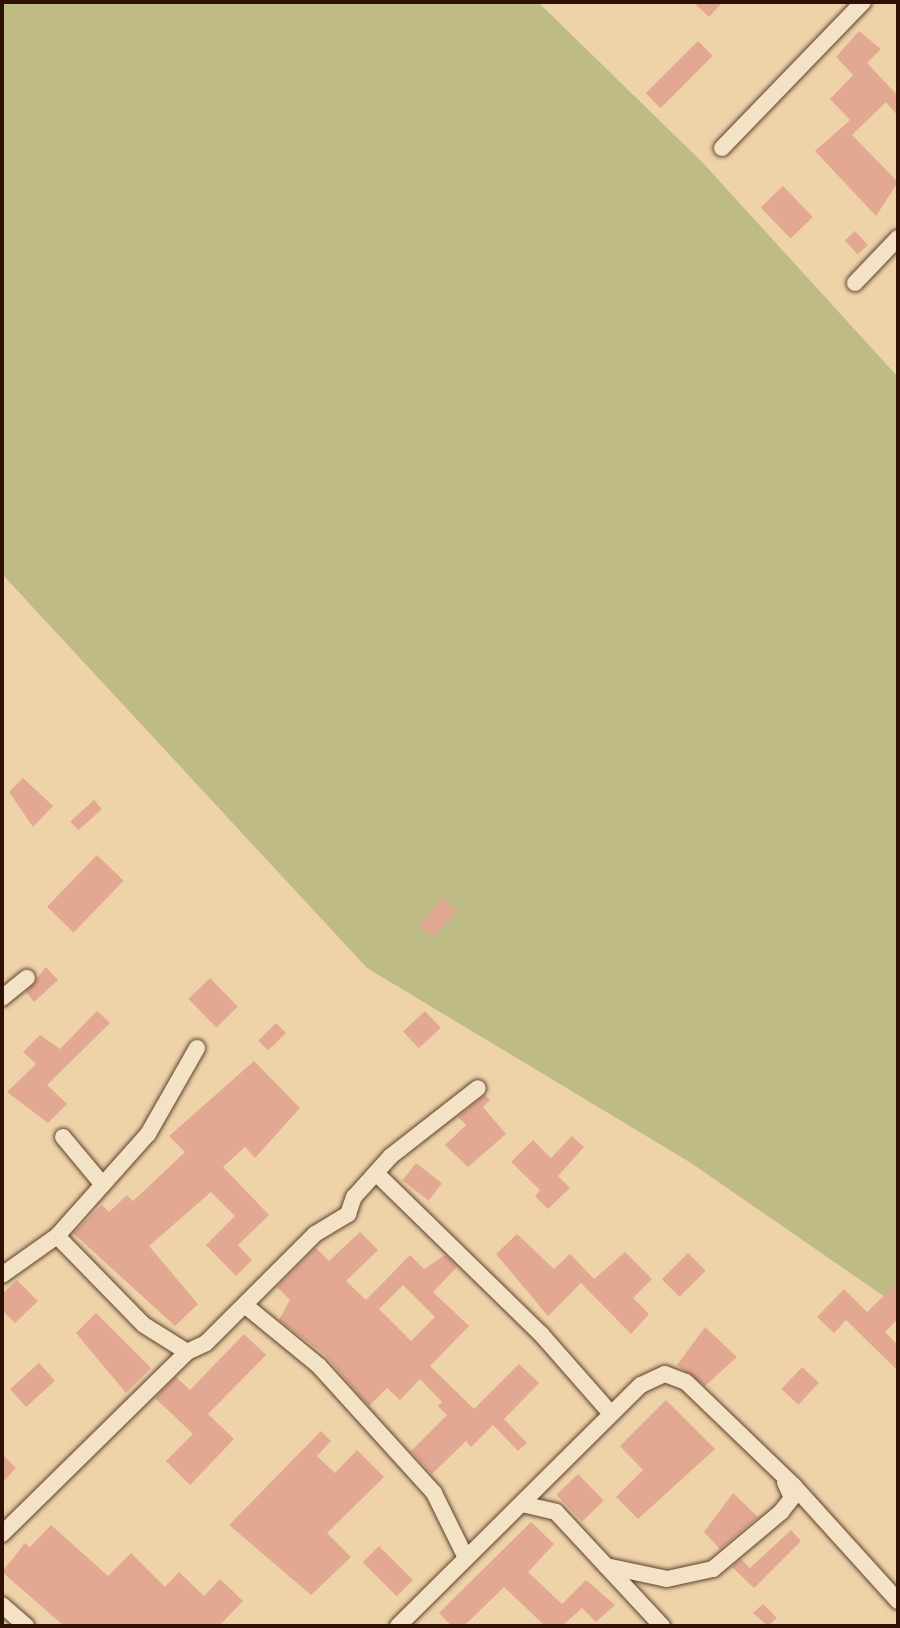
<!DOCTYPE html>
<html>
<head>
<meta charset="utf-8">
<style>
	body { margin:0 }
	#map { position:relative; width:900px; height:1628px; overflow:hidden; background:#eed3a9; font-family:Alegreya,serif }
	div>[style] { position:absolute }
	[style*='--x'] { left:calc(var(--x)*1px); top:calc(var(--y)*1px); width:calc(var(--w)*1px); rotate:calc(var(--a)*1deg) }
	.green>* { inset:0; background:#bfbb84 }
	.building>* { inset:0; background:#e3a892; transform-origin:0 0 }
	.roads { filter:drop-shadow(0 0 2px #5e412d) drop-shadow(0 0 2px #5e412d) }
	.minor>* { height:16px; margin:-8px; padding:0 8px; transform-origin:8px; border-radius:8px; background:#f4e2c7 }
	span { translate:-50% -50%; white-space:nowrap; text-align:center; line-height:1.15; -webkit-text-stroke:5px #f4e2c7; paint-order:stroke }
	.frame { position:absolute; inset:0; border:4px solid #2e1004; pointer-events:none }
</style>
</head>
<body>
<div id="map">
	<div class="green">
		<div style="clip-path:polygon(2px 2px,538px 2px,702px 162px,898px 377px,898px 1306px,691px 1163px,367px 968px,2px 574px)"></div>
	</div>
	<div class="building">
		<div style="clip-path:polygon(693px 2px,723px 2px,709px 17px)"></div>
		<div style="clip-path:polygon(859px 31px,881px 49px,867px 63px,898px 96px,898px 116px,886px 102px,852px 135px,898px 182px,876px 216px,815px 151px,850px 120px,830px 99px,853px 75px,836px 57px)"></div>
		<div style="left:698px;top:41px;width:21px;height:74px;rotate:45deg"></div>
		<div style="left:783px;top:186px;width:43px;height:31px;rotate:46deg"></div>
		<div style="left:855px;top:231px;width:19px;height:14px;rotate:47deg"></div>
		<div style="clip-path:polygon(23px 778px,53px 806px,33px 827px,9px 792px)"></div>
		<div style="left:94px;top:800px;width:12px;height:32px;rotate:48deg"></div>
		<div style="left:97px;top:855px;width:37px;height:72px;rotate:44deg"></div>
		<div style="left:443px;top:899px;width:18px;height:35px;rotate:43deg"></div>
		<div style="clip-path:polygon(46px 967px,58px 980px,34px 1002px,26px 992px)"></div>
		<div style="left:210px;top:978px;width:40px;height:30px;rotate:46deg"></div>
		<div style="clip-path:polygon(97px 1011px,110px 1023px,47px 1085px,67px 1104px,48px 1123px,7px 1092px,36px 1064px,23px 1052px,40px 1035px,60px 1049px)"></div>
		<div style="left:425px;top:1011px;width:23px;height:30px;rotate:47deg"></div>
		<div style="left:276px;top:1023px;width:14px;height:25px;rotate:45deg"></div>
		<div style="clip-path:polygon(254px 1061px,300px 1108px,255px 1158px,245px 1147px,223px 1167px,269px 1215px,238px 1245px,252px 1260px,236px 1276px,206px 1245px,235px 1216px,211px 1192px,149px 1246px,198px 1304px,175px 1326px,73px 1233px,102px 1205px,109px 1212px,127px 1195px,133px 1201px,165px 1171px,185px 1152px,169px 1136px)"></div>
		<div style="clip-path:polygon(485px 1095px,490px 1100px,483px 1107px,506px 1134px,468px 1167px,445px 1145px,466px 1125px,458px 1117px)"></div>
		<div style="clip-path:polygon(572px 1136px,584px 1147px,558px 1176px,570px 1188px,548px 1209px,535px 1196px,540px 1190px,511px 1162px,533px 1140px,551px 1158px)"></div>
		<div style="left:416px;top:1163px;width:33px;height:22px;rotate:38deg"></div>
		<div style="clip-path:polygon(evenodd,360px 1232px,378px 1250px,346px 1281px,366px 1300px,410px 1255px,424px 1269px,445px 1255px,457px 1267px,433px 1292px,469px 1326px,430px 1366px,474px 1409px,519px 1364px,539px 1383px,504px 1419px,527px 1443px,518px 1451px,493px 1425px,471px 1447px,466px 1441px,432px 1474px,411px 1451px,447px 1415px,438px 1406px,442px 1402px,420px 1379px,400px 1400px,387px 1388px,369px 1406px,324px 1354px,279px 1320px,290px 1300px,277px 1287px,316px 1248px,329px 1261px,360px 1232px,403px 1285px,435px 1317px,411px 1341px,379px 1309px,403px 1285px)"></div>
		<div style="clip-path:polygon(517px 1234px,554px 1269px,570px 1254px,594px 1279px,625px 1252px,652px 1279px,633px 1298px,649px 1314px,631px 1334px,581px 1283px,548px 1316px,496px 1254px)"></div>
		<div style="left:688px;top:1253px;width:25px;height:37px;rotate:45deg"></div>
		<div style="clip-path:polygon(17px 1280px,38px 1301px,15px 1323px,2px 1310px,2px 1294px)"></div>
		<div style="clip-path:polygon(898px 1282px,898px 1319px,885px 1332px,898px 1345px,898px 1371px,846px 1320px,834px 1333px,817px 1317px,844px 1289px,867px 1312px)"></div>
		<div style="clip-path:polygon(96px 1313px,151px 1368px,126px 1393px,76px 1333px)"></div>
		<div style="clip-path:polygon(705px 1327px,737px 1357px,705px 1386px,677px 1365px)"></div>
		<div style="clip-path:polygon(244px 1334px,266px 1355px,208px 1414px,234px 1439px,190px 1485px,166px 1461px,193px 1434px,155px 1398px,176px 1377px,190px 1390px)"></div>
		<div style="left:39px;top:1363px;width:24px;height:39px;rotate:48deg"></div>
		<div style="left:802px;top:1367px;width:23px;height:30px;rotate:43deg"></div>
		<div style="clip-path:polygon(666px 1400px,715px 1449px,638px 1519px,616px 1497px,643px 1470px,620px 1446px)"></div>
		<div style="clip-path:polygon(321px 1431px,331px 1441px,317px 1456px,335px 1473px,357px 1450px,384px 1477px,327px 1533px,351px 1557px,311px 1595px,229px 1525px)"></div>
		<div style="clip-path:polygon(2px 1454px,16px 1468px,2px 1483px)"></div>
		<div style="left:578px;top:1474px;width:37px;height:30px;rotate:46deg"></div>
		<div style="clip-path:polygon(733px 1493px,758px 1517px,720px 1549px,704px 1532px)"></div>
		<div style="clip-path:polygon(531px 1522px,554px 1544px,528px 1572px,562px 1604px,586px 1580px,615px 1605px,596px 1622px,582px 1608px,562px 1626px,545px 1626px,504px 1587px,464px 1626px,452px 1626px,439px 1613px)"></div>
		<div style="clip-path:polygon(51px 1525px,108px 1576px,131px 1553px,165px 1587px,179px 1572px,204px 1596px,220px 1579px,243px 1601px,219px 1626px,64px 1626px,2px 1572px,25px 1543px,30px 1547px)"></div>
		<div style="clip-path:polygon(791px 1530px,801px 1541px,754px 1588px,732px 1567px,741px 1559px,750px 1568px)"></div>
		<div style="left:379px;top:1546px;width:48px;height:23px;rotate:45deg"></div>
		<div style="clip-path:polygon(763px 1604px,777px 1618px,768px 1626px,753px 1613px)"></div>
	</div>
	<div class="roads">
		<div class="minor">
			<div style="--x:722;--y:148;--w:203;--a:-46"></div>
			<div style="--x:855;--y:283;--w:62;--a:-46.3"></div>
			<div style="--x:2;--y:998;--w:32;--a:-39"></div>
			<div style="--x:63;--y:1137;--w:62;--a:50.2"></div>
			<div style="--x:376;--y:1173;--w:231;--a:44.3"></div>
			<div style="--x:541;--y:1334;--w:98;--a:48.7"></div>
			<div style="--x:57;--y:1236;--w:137;--a:-48.3"></div>
			<div style="--x:148;--y:1134;--w:99;--a:-60.3"></div>
			<div style="--x:2;--y:1275;--w:67;--a:-35.3"></div>
			<div style="--x:57;--y:1236;--w:124;--a:45.7"></div>
			<div style="--x:144;--y:1325;--w:51;--a:32.1"></div>
			<div style="--x:246;--y:1306;--w:94;--a:39.4"></div>
			<div style="--x:319;--y:1366;--w:171;--a:47.8"></div>
			<div style="--x:434;--y:1493;--w:70;--a:63.8"></div>
			<div style="--x:522;--y:1504;--w:35;--a:13"></div>
			<div style="--x:556;--y:1512;--w:156;--a:47.1"></div>
			<div style="--x:2;--y:1534;--w:260;--a:-44.5"></div>
			<div style="--x:187;--y:1352;--w:21;--a:-25"></div>
			<div style="--x:206;--y:1343;--w:154;--a:-45"></div>
			<div style="--x:315;--y:1234;--w:39;--a:-31"></div>
			<div style="--x:348;--y:1214;--w:18;--a:-71"></div>
			<div style="--x:354;--y:1197;--w:55;--a:-47.9"></div>
			<div style="--x:391;--y:1156;--w:110;--a:-38"></div>
			<div style="--x:606;--y:1566;--w:62;--a:12"></div>
			<div style="--x:667;--y:1579;--w:47;--a:-12.3"></div>
			<div style="--x:713;--y:1569;--w:89;--a:-40"></div>
			<div style="--x:781;--y:1512;--w:18;--a:-52"></div>
			<div style="--x:792;--y:1498;--w:17;--a:-114"></div>
			<div style="--x:2;--y:1605;--w:32;--a:41"></div>
			<div style="--x:398;--y:1626;--w:342;--a:-44.8"></div>
			<div style="--x:641;--y:1385;--w:26;--a:-25"></div>
			<div style="--x:665;--y:1374;--w:22;--a:21"></div>
			<div style="--x:686;--y:1382;--w:150;--a:43.9"></div>
			<div style="--x:794;--y:1486;--w:155;--a:47.9"></div>
		</div>
	</div>
	<div class="frame"></div>
</div>
</body>
</html>
